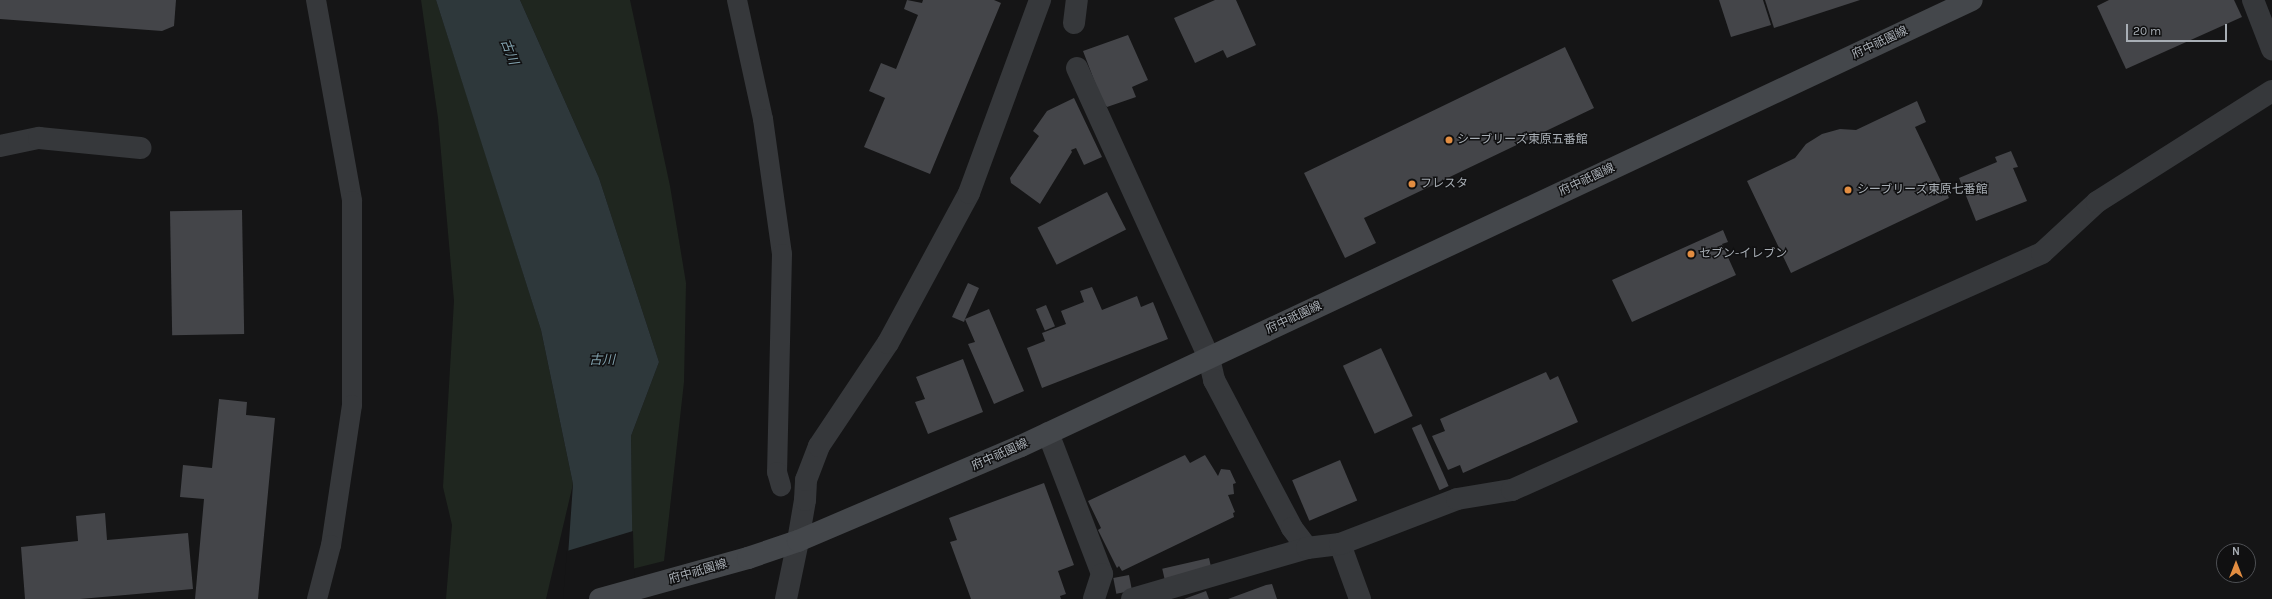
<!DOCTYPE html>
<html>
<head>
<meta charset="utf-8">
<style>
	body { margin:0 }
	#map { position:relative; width:2272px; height:599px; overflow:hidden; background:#151516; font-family:Karla,"Noto Sans JP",sans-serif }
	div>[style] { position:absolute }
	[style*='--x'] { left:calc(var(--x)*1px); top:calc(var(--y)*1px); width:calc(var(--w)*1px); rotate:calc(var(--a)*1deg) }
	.green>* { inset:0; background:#1f261f }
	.water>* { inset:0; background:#2e383b }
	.pier>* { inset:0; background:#151516 }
	.building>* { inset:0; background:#444549; transform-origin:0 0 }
	.service>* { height:20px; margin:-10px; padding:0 10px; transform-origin:10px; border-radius:10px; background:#36383b }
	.minor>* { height:22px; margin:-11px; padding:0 11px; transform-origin:11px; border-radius:11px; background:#36383b }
	.tertiary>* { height:22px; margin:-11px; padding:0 11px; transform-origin:11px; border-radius:11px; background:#36383b }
	.secondary>* { height:22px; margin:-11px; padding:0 11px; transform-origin:11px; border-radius:11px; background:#44474b }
	.dots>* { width:11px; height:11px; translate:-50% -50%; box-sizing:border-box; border:2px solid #101011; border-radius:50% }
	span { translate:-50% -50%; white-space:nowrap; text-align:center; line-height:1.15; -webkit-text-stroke:3px #101011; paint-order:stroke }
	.street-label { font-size:12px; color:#a8aeb5 }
	.poi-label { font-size:12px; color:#a8aeb5 }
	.left { translate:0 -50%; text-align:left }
	.water-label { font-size:13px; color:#81a1ad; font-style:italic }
	.north { position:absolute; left:2216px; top:543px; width:40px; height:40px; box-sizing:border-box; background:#101011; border:1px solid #4d4f53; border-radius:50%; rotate:0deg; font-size:11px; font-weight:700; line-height:16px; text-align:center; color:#a8aeb5 }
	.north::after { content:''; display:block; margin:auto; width:14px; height:18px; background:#e28d41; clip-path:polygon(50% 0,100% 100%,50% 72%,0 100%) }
	.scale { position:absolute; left:2126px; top:24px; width:101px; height:18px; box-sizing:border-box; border:2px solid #a8aeb5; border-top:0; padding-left:5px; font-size:12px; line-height:14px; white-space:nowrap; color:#a8aeb5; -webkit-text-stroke:3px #101011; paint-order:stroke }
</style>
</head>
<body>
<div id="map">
	<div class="green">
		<div style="clip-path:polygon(421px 0,436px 0,478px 130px,541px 330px,573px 484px,546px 599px,446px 599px,452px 525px,443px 487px,454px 301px,438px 118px)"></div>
		<div style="clip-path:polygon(520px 0,630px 0,670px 186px,686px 283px,684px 382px,664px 561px,632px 569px,631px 436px,659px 362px,599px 178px)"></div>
	</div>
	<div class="water">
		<div style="clip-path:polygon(436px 0,520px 0,599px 178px,659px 362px,631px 436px,633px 599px,565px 599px,573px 484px,541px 330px)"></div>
	</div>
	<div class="pier">
		<div style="clip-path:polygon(633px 531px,635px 599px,563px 599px,567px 551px)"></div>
	</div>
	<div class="building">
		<div style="clip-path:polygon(0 0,176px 0,174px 26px,162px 31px,0 19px)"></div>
		<div style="clip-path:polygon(907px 0,922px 3px,923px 0,994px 0,1001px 3px,930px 174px,864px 147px,885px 98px,869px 91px,881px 63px,896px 69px,918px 15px,904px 9px)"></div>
		<div style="clip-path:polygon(1215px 0,1236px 0,1256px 45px,1227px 58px,1223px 50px,1195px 63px,1174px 18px)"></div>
		<div style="clip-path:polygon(1719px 0,1763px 0,1771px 25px,1731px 37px)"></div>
		<div style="clip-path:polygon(1765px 0,1860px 0,1774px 28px)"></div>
		<div style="clip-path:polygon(2109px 0,2234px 0,2242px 17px,2126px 69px,2097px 6px)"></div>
		<div style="clip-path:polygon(1128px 35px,1148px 80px,1132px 87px,1136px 97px,1107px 107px,1102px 101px,1083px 51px)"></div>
		<div style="clip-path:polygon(1565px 47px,1594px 108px,1364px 218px,1376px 243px,1345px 258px,1304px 173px)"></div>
		<div style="clip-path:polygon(1074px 98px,1102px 157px,1084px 165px,1076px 148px,1071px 150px,1072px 152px,1040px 204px,1011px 183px,1010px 178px,1039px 136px,1033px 131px,1047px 111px)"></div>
		<div style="clip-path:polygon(1917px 101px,1926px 122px,1915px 127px,1949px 198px,1791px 273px,1747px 181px,1795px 158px,1806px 144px,1822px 134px,1840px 129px,1856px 130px)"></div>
		<div style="clip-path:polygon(2011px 151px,2018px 167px,2013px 168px,2027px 201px,1976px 221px,1959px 178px,1997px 162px,1995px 157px)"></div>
		<div style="left:1107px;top:192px;width:42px;height:78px;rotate:63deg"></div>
		<div style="left:242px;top:210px;width:124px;height:72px;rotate:89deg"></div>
		<div style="clip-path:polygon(1723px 230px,1728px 242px,1722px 244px,1736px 275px,1632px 322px,1612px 280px)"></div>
		<div style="clip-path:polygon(968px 283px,979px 288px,965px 319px,989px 309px,1024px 391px,994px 404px,968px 344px,975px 342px,965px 319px,964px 322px,952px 317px)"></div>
		<div style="clip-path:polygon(1092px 287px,1102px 310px,1137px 296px,1141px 307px,1153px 302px,1168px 339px,1042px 388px,1027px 348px,1045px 341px,1042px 333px,1066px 324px,1061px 311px,1084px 302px,1080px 291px)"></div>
		<div style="left:1046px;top:305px;width:23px;height:11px;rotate:67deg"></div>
		<div style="left:1381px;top:348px;width:75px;height:42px;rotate:65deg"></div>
		<div style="clip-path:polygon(963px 359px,983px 412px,928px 434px,915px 402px,925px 399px,916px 377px)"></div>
		<div style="clip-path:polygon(1546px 372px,1550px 380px,1558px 376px,1578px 422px,1463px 473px,1460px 465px,1448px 470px,1432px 436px,1445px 431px,1440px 419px)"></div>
		<div style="clip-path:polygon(219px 399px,247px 402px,246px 415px,275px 418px,258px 599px,195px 599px,204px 499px,180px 497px,183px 465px,212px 468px)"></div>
		<div style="left:1421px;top:424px;width:68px;height:10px;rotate:66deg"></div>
		<div style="clip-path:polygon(1185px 455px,1190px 463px,1205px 455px,1218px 476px,1221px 469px,1230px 470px,1236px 483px,1233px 484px,1234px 494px,1228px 495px,1235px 512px,1233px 513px,1234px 517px,1122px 571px,1119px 566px,1117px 568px,1098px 530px,1101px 528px,1088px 501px)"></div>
		<div style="left:1340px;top:460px;width:44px;height:52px;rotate:67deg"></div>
		<div style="clip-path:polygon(1044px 483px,1074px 565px,1058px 571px,1066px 594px,1060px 596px,1061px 599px,971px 599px,950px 542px,957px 540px,949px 518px)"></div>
		<div style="clip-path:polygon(105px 513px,107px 540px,188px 533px,193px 589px,80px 599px,25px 599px,21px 547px,78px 541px,76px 516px)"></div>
		<div style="left:1209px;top:558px;width:13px;height:48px;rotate:77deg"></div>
		<div style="left:1129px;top:575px;width:16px;height:16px;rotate:79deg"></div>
		<div style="clip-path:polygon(1272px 584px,1277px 599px,1228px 599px,1266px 585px)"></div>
		<div style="clip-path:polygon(1206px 591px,1209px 599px,1184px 599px)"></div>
	</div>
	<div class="service">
		<div style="--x:316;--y:0;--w:204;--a:79.8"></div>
		<div style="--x:352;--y:201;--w:204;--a:90"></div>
		<div style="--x:352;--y:405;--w:142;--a:98.5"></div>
		<div style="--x:331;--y:545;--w:56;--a:104.5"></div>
		<div style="--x:737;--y:0;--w:122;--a:77.7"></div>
		<div style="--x:763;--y:119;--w:136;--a:82"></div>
		<div style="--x:782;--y:254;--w:218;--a:91.3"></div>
		<div style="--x:777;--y:472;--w:15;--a:74"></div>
	</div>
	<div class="minor">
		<div style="--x:2253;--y:0;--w:53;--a:68.8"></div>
		<div style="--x:1074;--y:23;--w:23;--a:-83"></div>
		<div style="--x:1077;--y:68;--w:319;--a:65.5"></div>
		<div style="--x:1209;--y:358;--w:23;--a:77"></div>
		<div style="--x:1214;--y:380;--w:167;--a:62.2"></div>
		<div style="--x:1292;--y:528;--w:25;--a:53"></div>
		<div style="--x:0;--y:146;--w:40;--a:-12"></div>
		<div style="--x:39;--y:138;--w:102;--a:5.6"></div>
		<div style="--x:1048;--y:433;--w:151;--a:69"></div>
		<div style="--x:1102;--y:574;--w:26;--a:108"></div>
		<div style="--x:798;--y:541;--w:42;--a:-80.3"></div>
		<div style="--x:805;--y:500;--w:20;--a:-87"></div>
		<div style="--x:806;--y:480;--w:36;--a:-69"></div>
		<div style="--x:819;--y:446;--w:124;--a:-56.2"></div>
		<div style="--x:888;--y:343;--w:170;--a:-61.6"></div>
		<div style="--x:969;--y:193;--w:206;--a:-69.8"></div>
		<div style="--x:1340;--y:544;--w:59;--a:70"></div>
		<div style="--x:1132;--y:599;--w:182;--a:-16.2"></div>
		<div style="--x:1307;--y:548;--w:33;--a:-7"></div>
		<div style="--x:1340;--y:544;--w:125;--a:-21"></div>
		<div style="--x:1457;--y:499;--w:56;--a:-9.3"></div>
		<div style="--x:1512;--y:490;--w:581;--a:-24.09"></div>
		<div style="--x:2042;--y:253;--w:75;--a:-42.8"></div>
		<div style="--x:2097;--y:202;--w:207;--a:-32.4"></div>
	</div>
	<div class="tertiary">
		<div style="--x:786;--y:599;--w:59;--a:-78.3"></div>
	</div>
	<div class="secondary">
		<div style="--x:600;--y:599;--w:154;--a:-15.5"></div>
		<div style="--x:748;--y:558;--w:53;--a:-18.8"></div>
		<div style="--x:798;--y:541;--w:242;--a:-23.1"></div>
		<div style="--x:1021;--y:446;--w:1050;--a:-25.13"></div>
	</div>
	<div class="dots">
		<div style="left:1449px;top:140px;background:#e28d41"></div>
		<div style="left:1412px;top:184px;background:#e28d41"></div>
		<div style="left:1848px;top:190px;background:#e28d41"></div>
		<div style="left:1691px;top:254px;background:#e28d41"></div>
	</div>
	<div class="street-label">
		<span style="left:1880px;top:43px;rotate:-25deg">府中祇園線</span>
		<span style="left:1587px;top:180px;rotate:-25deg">府中祇園線</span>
		<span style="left:1294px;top:318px;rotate:-25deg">府中祇園線</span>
		<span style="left:1000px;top:455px;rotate:-24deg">府中祇園線</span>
		<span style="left:698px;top:572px;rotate:-16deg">府中祇園線</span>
	</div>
	<div class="poi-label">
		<span class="left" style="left:1457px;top:140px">シーブリーズ東原五番館</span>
		<span class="left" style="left:1420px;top:184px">フレスタ</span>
		<span class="left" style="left:1857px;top:190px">シーブリーズ東原七番館</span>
		<span class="left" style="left:1699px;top:254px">セブン-イレブン</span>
	</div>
	<div class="water-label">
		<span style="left:509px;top:52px;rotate:69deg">古川</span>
		<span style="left:602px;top:360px">古川</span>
	</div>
	<div class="north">N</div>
	<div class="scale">20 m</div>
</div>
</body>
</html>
